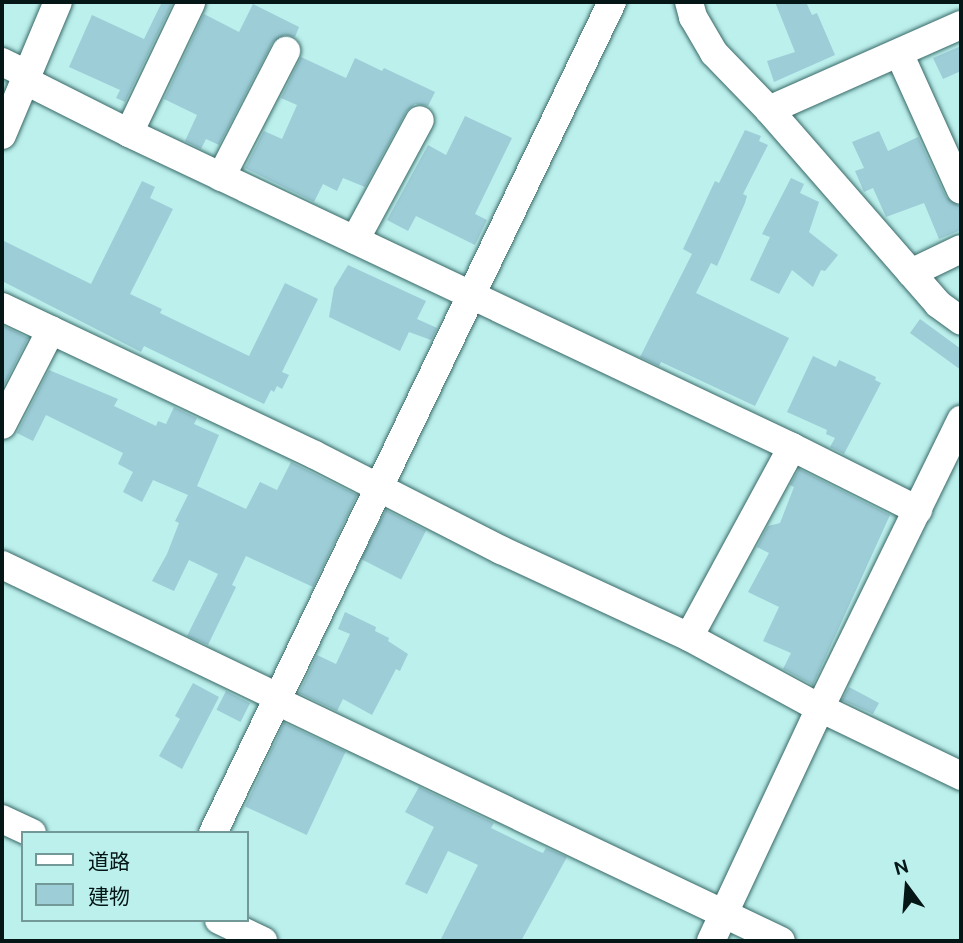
<!DOCTYPE html>
<html>
<head>
<meta charset="utf-8">
<style>
	body { margin:0 }
	#map { position:relative; width:963px; height:943px; overflow:hidden; background:#bcf0ed; font-family:Ubuntu,"Noto Sans JP",sans-serif }
	div>[style] { position:absolute }
	[style*='--x'] { left:calc(var(--x)*1px); top:calc(var(--y)*1px); width:calc(var(--w)*1px); rotate:calc(var(--a)*1deg) }
	.building>* { inset:0; background:#9dcdd7; transform-origin:0 0 }
	.roads { filter:drop-shadow(0 0 2px #386866) drop-shadow(0 0 2px #386866) }
	.minor>* { height:28px; margin:-14px; padding:0 14px; transform-origin:14px; border-radius:14px; background:#fff }
	span { translate:-50% -50%; white-space:nowrap; text-align:center; line-height:1.15; -webkit-text-stroke:6px #bcf0ed; paint-order:stroke }
	.frame { position:absolute; inset:0; border:4px solid #041716; pointer-events:none }
	.legend { position:absolute; left:21px; top:831px; width:228px; height:91px; box-sizing:border-box; background:#bcf0ed; border:2px solid #729997; margin:0; padding:9px 12px; list-style:none; font-size:21px; color:#041716 }
	.legend li { display:flex; align-items:center; gap:14px; height:35px }
	.legend b { width:35px; border:2px solid #729997 }
	.north { position:absolute; left:872px; top:852px; width:70px; height:70px; -webkit-text-stroke:5px #bcf0ed; paint-order:stroke; rotate:344deg; font-size:19px; font-weight:700; line-height:28px; text-align:center; color:#041716 }
	.north::after { content:''; display:block; margin:auto; width:24px; height:32px; background:#041716; clip-path:polygon(50% 0,100% 100%,50% 72%,0 100%) }
</style>
</head>
<body>
<div id="map">
	<div class="building">
		<div style="clip-path:polygon(162px 2px,173px 2px,125px 102px,116px 98px,120px 90px,69px 67px,92px 15px,144px 39px)"></div>
		<div style="clip-path:polygon(775px 2px,806px 2px,812px 15px,817px 13px,835px 55px,774px 82px,767px 61px,795px 52px)"></div>
		<div style="clip-path:polygon(253px 4px,299px 27px,295px 37px,285px 35px,272px 43px,219px 145px,206px 139px,201px 149px,185px 141px,197px 115px,164px 99px,204px 14px,239px 32px)"></div>
		<div style="clip-path:polygon(961px 46px,961px 71px,943px 79px,933px 58px)"></div>
		<div style="clip-path:polygon(301px 57px,346px 78px,355px 58px,382px 71px,384px 68px,435px 92px,428px 106px,415px 104px,406px 112px,365px 187px,343px 178px,337px 191px,323px 184px,314px 202px,245px 168px,264px 131px,282px 139px,297px 105px,281px 98px)"></div>
		<div style="clip-path:polygon(465px 116px,512px 138px,475px 214px,487px 220px,475px 245px,416px 216px,408px 231px,387px 220px,428px 145px,446px 155px)"></div>
		<div style="clip-path:polygon(745px 130px,761px 136px,759px 141px,768px 145px,743px 194px,747px 196px,745px 203px,717px 266px,711px 263px,696px 293px,789px 338px,755px 406px,661px 362px,659px 366px,640px 357px,692px 254px,683px 249px,715px 181px,719px 183px)"></div>
		<div style="clip-path:polygon(879px 131px,888px 151px,918px 137px,946px 197px,959px 206px,961px 230px,939px 239px,924px 203px,886px 217px,873px 188px,864px 192px,855px 171px,864px 168px,852px 142px)"></div>
		<div style="clip-path:polygon(791px 178px,804px 184px,800px 193px,819px 202px,809px 232px,838px 255px,825px 271px,821px 270px,813px 287px,792px 270px,779px 294px,750px 280px,770px 237px,762px 234px)"></div>
		<div style="clip-path:polygon(142px 181px,155px 187px,150px 198px,173px 209px,130px 294px,162px 309px,160px 313px,249px 356px,285px 283px,318px 299px,282px 372px,289px 375px,282px 389px,277px 386px,274px 392px,271px 390px,264px 404px,144px 346px,141px 352px,2px 281px,2px 240px,91px 284px)"></div>
		<div style="clip-path:polygon(348px 265px,426px 301px,417px 319px,437px 328px,431px 340px,409px 332px,400px 351px,329px 317px,334px 288px)"></div>
		<div style="clip-path:polygon(920px 319px,961px 349px,961px 370px,910px 333px)"></div>
		<div style="clip-path:polygon(2px 325px,28px 338px,2px 389px)"></div>
		<div style="clip-path:polygon(813px 356px,836px 367px,839px 360px,876px 377px,875px 380px,881px 383px,844px 454px,830px 447px,835px 438px,826px 434px,827px 430px,787px 412px)"></div>
		<div style="clip-path:polygon(49px 370px,118px 399px,114px 406px,156px 426px,158px 421px,166px 424px,174px 407px,197px 418px,194px 424px,219px 435px,197px 486px,246px 509px,260px 482px,277px 490px,291px 462px,357px 495px,313px 587px,246px 556px,232px 585px,236px 587px,208px 645px,187px 636px,218px 574px,189px 560px,174px 591px,152px 581px,167px 554px,179px 523px,175px 521px,188px 495px,153px 480px,142px 502px,123px 492px,133px 472px,118px 464px,123px 453px,46px 415px,33px 441px,17px 433px)"></div>
		<div style="clip-path:polygon(799px 469px,890px 515px,813px 685px,783px 669px,791px 653px,763px 641px,779px 607px,748px 592px,769px 553px,757px 547px,768px 526px,780px 523px,794px 487px,790px 485px)"></div>
		<div style="left:386px;top:510px;width:45px;height:55px;rotate:27deg"></div>
		<div style="clip-path:polygon(345px 612px,376px 627px,375px 631px,389px 638px,388px 641px,408px 654px,400px 671px,396px 669px,372px 715px,343px 699px,337px 711px,299px 693px,317px 655px,336px 664px,350px 634px,338px 629px)"></div>
		<div style="clip-path:polygon(193px 683px,219px 697px,182px 769px,159px 756px,180px 719px,175px 716px)"></div>
		<div style="clip-path:polygon(849px 687px,879px 703px,873px 714px,842px 700px)"></div>
		<div style="left:226px;top:691px;width:27px;height:21px;rotate:27deg"></div>
		<div style="left:284px;top:723px;width:68px;height:92px;rotate:25deg"></div>
		<div style="clip-path:polygon(419px 787px,494px 823px,491px 828px,538px 851px,543px 853px,546px 848px,567px 857px,521px 941px,440px 941px,478px 865px,448px 851px,427px 894px,405px 884px,434px 827px,405px 812px)"></div>
	</div>
	<div class="roads">
		<div class="minor">
			<div style="--x:689;--y:2;--w:16;--a:75"></div>
			<div style="--x:693;--y:17;--w:42;--a:59.7"></div>
			<div style="--x:714;--y:53;--w:79;--a:46"></div>
			<div style="--x:769;--y:110;--w:257;--a:48.9"></div>
			<div style="--x:938;--y:304;--w:29;--a:36"></div>
			<div style="--x:899;--y:53;--w:150;--a:65.7"></div>
			<div style="--x:2;--y:62;--w:28;--a:26"></div>
			<div style="--x:26;--y:81;--w:115;--a:26.8"></div>
			<div style="--x:129;--y:133;--w:734;--a:25.34"></div>
			<div style="--x:792;--y:447;--w:141;--a:26.6"></div>
			<div style="--x:769;--y:110;--w:210;--a:-23.9"></div>
			<div style="--x:129;--y:133;--w:144;--a:-64.5"></div>
			<div style="--x:2;--y:135;--w:144;--a:-67.2"></div>
			<div style="--x:221;--y:177;--w:142;--a:-62.7"></div>
			<div style="--x:355;--y:240;--w:136;--a:-61.6"></div>
			<div style="--x:911;--y:273;--w:55;--a:-25.6"></div>
			<div style="--x:2;--y:307;--w:346;--a:25.3"></div>
			<div style="--x:315;--y:455;--w:209;--a:27.1"></div>
			<div style="--x:501;--y:550;--w:207;--a:24.8"></div>
			<div style="--x:689;--y:637;--w:149;--a:28.5"></div>
			<div style="--x:820;--y:708;--w:157;--a:25.7"></div>
			<div style="--x:2;--y:425;--w:107;--a:-62.7"></div>
			<div style="--x:2;--y:565;--w:307;--a:25.6"></div>
			<div style="--x:689;--y:637;--w:216;--a:-61.5"></div>
			<div style="--x:277;--y:701;--w:558;--a:25.46"></div>
			<div style="--x:2;--y:819;--w:33;--a:25"></div>
			<div style="--x:213;--y:833;--w:922;--a:-64.35"></div>
			<div style="--x:219;--y:920;--w:49;--a:25.5"></div>
			<div style="--x:711;--y:941;--w:257;--a:-64.9"></div>
			<div style="--x:820;--y:708;--w:321;--a:-63.9"></div>
		</div>
	</div>
	<div class="frame"></div>
	<ul class="legend">
	<li><b style="height:9px;background:#fff"></b>道路</li>
	<li><b style="height:19px;background:#9dcdd7"></b>建物</li>
	</ul>
	<div class="north">N</div>
</div>
</body>
</html>
